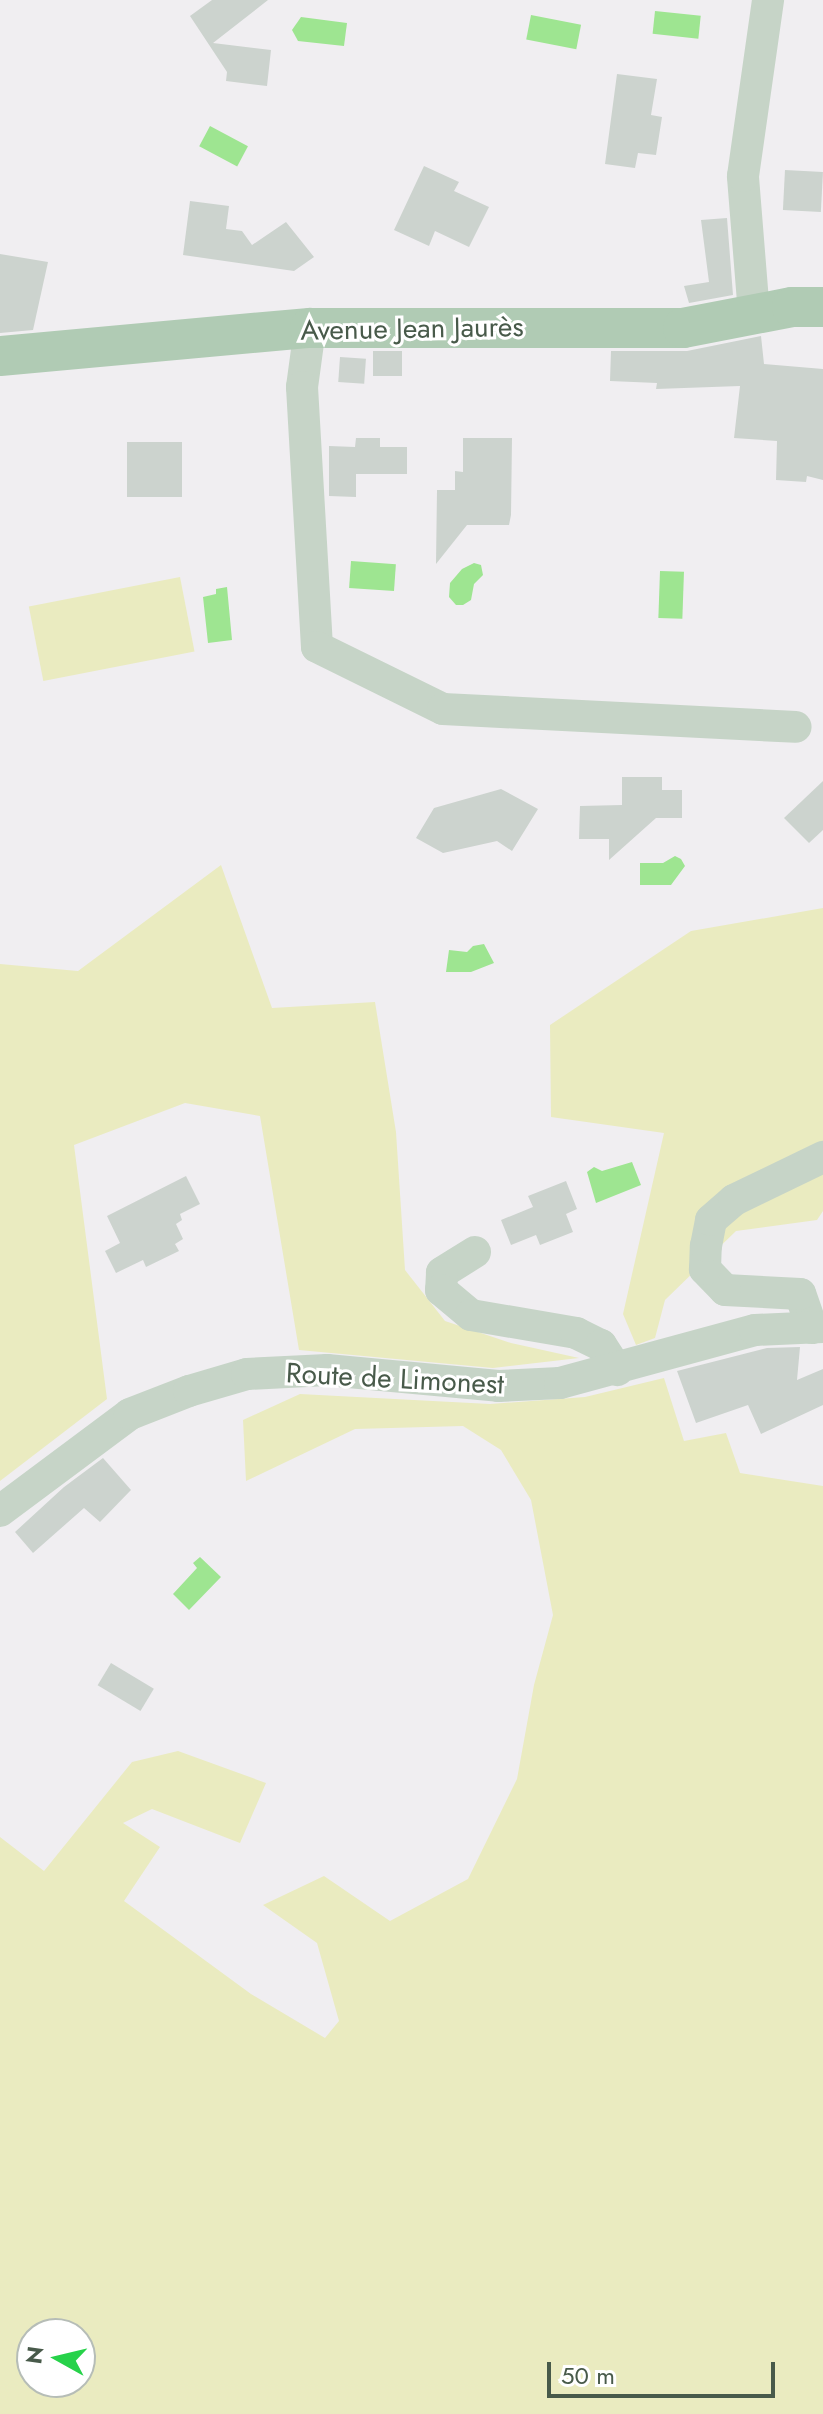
<!DOCTYPE html>
<html>
<head>
<meta charset="utf-8">
<style>
	body { margin:0 }
	#map { position:relative; width:823px; height:2414px; overflow:hidden; background:#f0eef1; font-family:Jost,sans-serif }
	div>[style] { position:absolute }
	[style*='--x'] { left:calc(var(--x)*1px); top:calc(var(--y)*1px); width:calc(var(--w)*1px); rotate:calc(var(--a)*1deg) }
	.green>* { inset:0; background:#eaebc0; transform-origin:0 0 }
	.water>* { inset:0; background:#9ee591; transform-origin:0 0 }
	.building>* { inset:0; background:#ccd3ce; transform-origin:0 0 }
	.minor>* { height:32px; margin:-16px; padding:0 16px; transform-origin:16px; border-radius:16px; background:#c6d4c7 }
	.major>* { height:40px; margin:-20px; padding:0 20px; transform-origin:20px; border-radius:20px; background:#b0cbb4 }
	span { translate:-50% -50%; white-space:nowrap; text-align:center; line-height:1.15; -webkit-text-stroke:6px #fff; paint-order:stroke }
	.street-label { font-size:28px; color:#485a4a }
	.north { position:absolute; left:16px; top:2318px; width:80px; height:80px; box-sizing:border-box; background:#fff; border:2px solid #b6bdb7; border-radius:50%; rotate:278deg; font-size:22px; font-weight:700; line-height:32px; text-align:center; color:#485a4a }
	.north::after { content:''; display:block; margin:auto; width:28px; height:36px; background:#27d24a; clip-path:polygon(50% 0,100% 100%,50% 72%,0 100%) }
	.scale { position:absolute; left:547px; top:2362px; width:228px; height:36px; box-sizing:border-box; border:4px solid #485a4a; border-top:0; padding-left:10px; font-size:24px; line-height:28px; white-space:nowrap; color:#485a4a; -webkit-text-stroke:6px #fff; paint-order:stroke }
</style>
</head>
<body>
<div id="map">
	<div class="green">
		<div style="left:180px;top:577px;width:76px;height:154px;rotate:79deg"></div>
		<div style="clip-path:polygon(221px 865px,272px 1008px,375px 1002px,396px 1132px,405px 1270px,445px 1321px,511px 1343px,579px 1358px,493px 1368px,299px 1350px,260px 1116px,185px 1103px,74px 1145px,107px 1399px,0 1481px,0 964px,78px 971px)"></div>
		<div style="clip-path:polygon(823px 908px,823px 1211px,817px 1220px,736px 1231px,665px 1300px,655px 1338px,636px 1345px,623px 1314px,664px 1133px,551px 1117px,550px 1025px,691px 931px)"></div>
		<div style="clip-path:polygon(evenodd,664px 1378px,684px 1441px,726px 1433px,740px 1473px,823px 1486px,823px 2414px,0 2414px,0 1837px,44px 1871px,132px 1762px,178px 1751px,266px 1783px,240px 1843px,152px 1809px,123px 1823px,160px 1847px,124px 1901px,251px 1994px,325px 2038px,339px 2021px,317px 1943px,263px 1905px,324px 1876px,390px 1921px,468px 1879px,517px 1779px,534px 1685px,553px 1615px,531px 1500px,501px 1450px,463px 1426px,355px 1429px,246px 1481px,243px 1420px,300px 1394px,490px 1404px,585px 1397px,664px 1378px,32px 2334px,80px 2334px,80px 2382px,32px 2382px,32px 2334px)"></div>
	</div>
	<div class="water">
		<div style="left:655px;top:11px;width:46px;height:23px;rotate:6deg"></div>
		<div style="left:531px;top:15px;width:51px;height:25px;rotate:11deg"></div>
		<div style="clip-path:polygon(301px 17px,347px 23px,344px 46px,298px 41px,292px 30px)"></div>
		<div style="left:210px;top:126px;width:43px;height:23px;rotate:28deg"></div>
		<div style="left:351px;top:561px;width:45px;height:27px;rotate:4deg"></div>
		<div style="clip-path:polygon(474px 563px,481px 565px,483px 575px,474px 584px,471px 600px,463px 605px,456px 605px,449px 597px,450px 583px,462px 569px)"></div>
		<div style="left:660px;top:571px;width:24px;height:47px;rotate:2deg"></div>
		<div style="clip-path:polygon(227px 587px,232px 640px,208px 643px,203px 597px,216px 594px,216px 589px)"></div>
		<div style="clip-path:polygon(675px 856px,681px 859px,685px 866px,671px 885px,640px 885px,640px 863px,663px 863px)"></div>
		<div style="clip-path:polygon(484px 944px,494px 963px,471px 972px,446px 972px,449px 950px,467px 952px,473px 946px)"></div>
		<div style="clip-path:polygon(632px 1162px,641px 1185px,596px 1203px,587px 1172px,594px 1167px,602px 1171px)"></div>
		<div style="clip-path:polygon(200px 1557px,221px 1577px,189px 1610px,173px 1594px,197px 1568px,193px 1563px)"></div>
	</div>
	<div class="building">
		<div style="clip-path:polygon(212px 0,268px 0,213px 43px,271px 50px,267px 86px,226px 81px,227px 72px,190px 16px)"></div>
		<div style="clip-path:polygon(617px 74px,657px 79px,651px 115px,662px 117px,656px 155px,638px 153px,635px 168px,605px 164px)"></div>
		<div style="clip-path:polygon(424px 166px,459px 182px,454px 191px,489px 207px,469px 247px,435px 231px,429px 246px,394px 230px)"></div>
		<div style="left:785px;top:170px;width:38px;height:40px;rotate:3deg"></div>
		<div style="clip-path:polygon(190px 201px,229px 206px,226px 229px,242px 231px,252px 245px,286px 222px,314px 257px,294px 271px,183px 255px)"></div>
		<div style="clip-path:polygon(727px 218px,733px 295px,689px 303px,684px 286px,709px 282px,701px 220px)"></div>
		<div style="clip-path:polygon(0 254px,48px 262px,33px 330px,0 333px)"></div>
		<div style="clip-path:polygon(761px 336px,764px 364px,823px 369px,823px 480px,807px 476px,806px 482px,776px 480px,777px 441px,734px 438px,740px 386px,656px 389px,657px 383px,610px 381px,611px 351px,687px 351px)"></div>
		<div style="left:373px;top:351px;width:29px;height:25px"></div>
		<div style="left:340px;top:357px;width:26px;height:25px;rotate:4deg"></div>
		<div style="clip-path:polygon(356px 438px,380px 438px,380px 447px,407px 447px,407px 474px,356px 474px,356px 497px,329px 496px,329px 446px,355px 447px)"></div>
		<div style="clip-path:polygon(463px 438px,512px 438px,511px 515px,509px 525px,467px 525px,436px 564px,437px 490px,455px 490px,455px 471px,463px 472px)"></div>
		<div style="left:127px;top:442px;width:55px;height:55px"></div>
		<div style="clip-path:polygon(622px 777px,662px 777px,662px 790px,682px 790px,682px 818px,656px 818px,609px 860px,609px 839px,579px 839px,580px 806px,622px 805px)"></div>
		<div style="clip-path:polygon(823px 781px,823px 830px,809px 843px,784px 818px)"></div>
		<div style="clip-path:polygon(501px 789px,538px 809px,512px 851px,497px 841px,443px 853px,416px 838px,434px 808px)"></div>
		<div style="clip-path:polygon(186px 1176px,200px 1204px,180px 1214px,182px 1220px,176px 1224px,183px 1239px,175px 1244px,179px 1251px,146px 1267px,143px 1260px,116px 1273px,105px 1251px,120px 1243px,107px 1216px)"></div>
		<div style="clip-path:polygon(566px 1181px,577px 1209px,566px 1214px,573px 1232px,540px 1245px,536px 1235px,511px 1245px,501px 1220px,533px 1207px,528px 1196px)"></div>
		<div style="clip-path:polygon(800px 1347px,797px 1380px,823px 1369px,823px 1405px,761px 1434px,748px 1405px,696px 1423px,677px 1371px,767px 1348px)"></div>
		<div style="clip-path:polygon(103px 1458px,131px 1490px,100px 1522px,84px 1508px,33px 1553px,15px 1532px,64px 1487px)"></div>
		<div style="left:111px;top:1663px;width:50px;height:26px;rotate:31deg"></div>
	</div>
	<div class="minor">
		<div style="--x:754;--y:314;--w:138;--a:-94.6"></div>
		<div style="--x:743;--y:176;--w:178;--a:-81.9"></div>
		<div style="--x:310;--y:328;--w:60;--a:97.7"></div>
		<div style="--x:302;--y:387;--w:260;--a:86.7"></div>
		<div style="--x:317;--y:647;--w:140;--a:26.2"></div>
		<div style="--x:443;--y:709;--w:353;--a:2.9"></div>
		<div style="--x:475;--y:1252;--w:39;--a:148"></div>
		<div style="--x:442;--y:1273;--w:17;--a:93"></div>
		<div style="--x:441;--y:1290;--w:39;--a:40"></div>
		<div style="--x:471;--y:1315;--w:107;--a:9.7"></div>
		<div style="--x:576;--y:1333;--w:28;--a:26"></div>
		<div style="--x:601;--y:1345;--w:30;--a:57"></div>
		<div style="--x:812;--y:1328;--w:36;--a:-109"></div>
		<div style="--x:800;--y:1294;--w:75;--a:-176.9"></div>
		<div style="--x:725;--y:1290;--w:29;--a:-134"></div>
		<div style="--x:705;--y:1269;--w:23;--a:-88"></div>
		<div style="--x:706;--y:1246;--w:26;--a:-79"></div>
		<div style="--x:711;--y:1220;--w:30;--a:-41"></div>
		<div style="--x:734;--y:1200;--w:99;--a:-25.8"></div>
		<div style="--x:0;--y:1511;--w:162;--a:-36.7"></div>
		<div style="--x:130;--y:1414;--w:63;--a:-21.3"></div>
		<div style="--x:189;--y:1391;--w:60;--a:-16.3"></div>
		<div style="--x:247;--y:1374;--w:80;--a:-2.9"></div>
		<div style="--x:327;--y:1370;--w:172;--a:5.3"></div>
		<div style="--x:498;--y:1386;--w:62;--a:-2.8"></div>
		<div style="--x:560;--y:1383;--w:202;--a:-15.2"></div>
		<div style="--x:755;--y:1330;--w:68;--a:-2.5"></div>
	</div>
	<div class="major">
		<div style="--x:0;--y:356;--w:311;--a:-5.2"></div>
		<div style="--x:310;--y:328;--w:373;--a:0"></div>
		<div style="--x:683;--y:328;--w:111;--a:-10.9"></div>
		<div style="--x:792;--y:307;--w:31;--a:0"></div>
	</div>
	<div class="street-label">
		<span style="left:412px;top:329px;rotate:-1deg">Avenue Jean Jaurès</span>
		<span style="left:395px;top:1379px;rotate:3deg">Route de Limonest</span>
	</div>
	<div class="north">N</div>
	<div class="scale">50 m</div>
</div>
</body>
</html>
